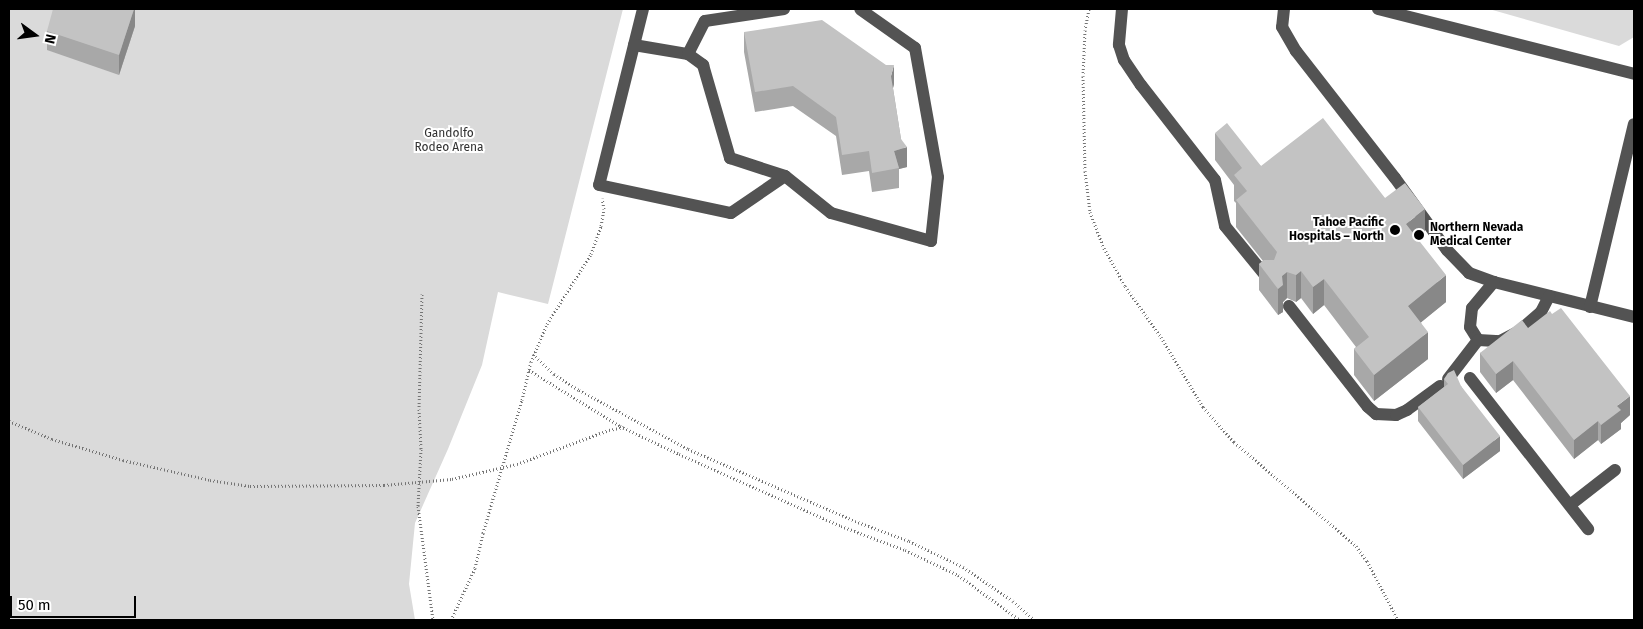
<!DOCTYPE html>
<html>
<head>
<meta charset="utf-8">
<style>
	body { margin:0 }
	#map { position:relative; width:1643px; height:629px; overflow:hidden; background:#fff; font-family:"Fira Sans",sans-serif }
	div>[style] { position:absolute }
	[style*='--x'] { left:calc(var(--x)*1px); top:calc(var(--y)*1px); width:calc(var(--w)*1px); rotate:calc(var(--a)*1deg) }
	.green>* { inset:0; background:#dadada }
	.path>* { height:3px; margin-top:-1.5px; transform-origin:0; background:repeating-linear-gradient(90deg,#757575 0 1px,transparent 0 3.5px) }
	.minor>* { height:12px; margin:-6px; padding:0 6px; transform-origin:6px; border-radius:6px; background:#535353 }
	.wall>* { inset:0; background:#a8a8a8 }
	.shaded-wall>* { inset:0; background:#888 }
	.building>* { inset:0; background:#c3c3c3 }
	.dots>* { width:14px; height:14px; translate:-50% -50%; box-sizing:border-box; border:2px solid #fff; border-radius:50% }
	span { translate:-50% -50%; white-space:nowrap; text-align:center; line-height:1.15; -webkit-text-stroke:4px #fff; paint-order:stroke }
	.park-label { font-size:12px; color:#313131 }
	.poi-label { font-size:12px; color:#000; font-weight:700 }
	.right { translate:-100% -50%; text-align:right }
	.left { translate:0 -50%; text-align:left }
	.frame { position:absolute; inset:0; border:10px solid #000; pointer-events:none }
	.north { position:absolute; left:10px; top:10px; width:50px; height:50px; -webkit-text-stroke:4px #fff; paint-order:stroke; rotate:104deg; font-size:14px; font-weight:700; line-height:20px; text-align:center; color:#000 }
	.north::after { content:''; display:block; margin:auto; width:18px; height:22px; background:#000; clip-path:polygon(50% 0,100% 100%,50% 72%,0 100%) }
	.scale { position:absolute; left:10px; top:596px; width:126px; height:22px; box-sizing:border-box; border:2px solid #000; border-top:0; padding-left:6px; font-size:15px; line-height:18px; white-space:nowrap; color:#000; -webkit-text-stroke:4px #fff; paint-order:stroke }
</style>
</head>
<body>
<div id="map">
	<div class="green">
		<div style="clip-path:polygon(9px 9px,623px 9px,548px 304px,498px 292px,482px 365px,448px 449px,415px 523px,409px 584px,415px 620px,9px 620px)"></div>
		<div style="clip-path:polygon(1489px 9px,1634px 9px,1634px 37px,1619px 46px)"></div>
	</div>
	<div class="path">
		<div style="--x:1089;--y:9;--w:21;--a:101"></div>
		<div style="--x:1085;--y:30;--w:46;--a:92.5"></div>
		<div style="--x:1083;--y:76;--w:95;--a:88.8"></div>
		<div style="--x:1085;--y:171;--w:41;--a:83"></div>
		<div style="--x:1090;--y:212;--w:39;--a:69"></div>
		<div style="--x:1104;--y:248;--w:43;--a:61.1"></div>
		<div style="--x:1125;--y:286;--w:62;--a:54.8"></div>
		<div style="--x:1161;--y:337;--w:82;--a:59"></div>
		<div style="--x:1203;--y:407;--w:47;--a:48.5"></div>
		<div style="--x:1234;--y:442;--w:160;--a:40.4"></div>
		<div style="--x:1356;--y:546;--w:19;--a:54"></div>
		<div style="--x:1367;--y:561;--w:67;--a:62.3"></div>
		<div style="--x:422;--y:294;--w:115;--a:91.5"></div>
		<div style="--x:419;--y:409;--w:40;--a:87.1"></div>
		<div style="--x:421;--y:449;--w:57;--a:93"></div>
		<div style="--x:418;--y:506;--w:115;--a:82.5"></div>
		<div style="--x:533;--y:354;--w:29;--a:44"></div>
		<div style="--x:554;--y:374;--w:30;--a:33"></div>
		<div style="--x:579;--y:390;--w:124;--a:28.4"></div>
		<div style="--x:688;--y:449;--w:182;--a:23.3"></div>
		<div style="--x:855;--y:521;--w:58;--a:20.3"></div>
		<div style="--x:909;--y:541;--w:60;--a:25.7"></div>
		<div style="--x:963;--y:567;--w:60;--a:34.2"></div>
		<div style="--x:1013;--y:601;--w:28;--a:42"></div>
		<div style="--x:529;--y:370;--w:107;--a:31.6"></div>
		<div style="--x:620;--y:426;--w:65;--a:25.4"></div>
		<div style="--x:679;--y:454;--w:177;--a:24"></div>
		<div style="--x:841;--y:526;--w:68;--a:20.6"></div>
		<div style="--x:905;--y:550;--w:59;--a:25.3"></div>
		<div style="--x:958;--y:575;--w:77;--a:36"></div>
		<div style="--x:9;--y:421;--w:47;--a:22.7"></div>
		<div style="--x:52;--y:439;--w:74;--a:16.5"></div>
		<div style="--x:123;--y:460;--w:89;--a:12.9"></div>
		<div style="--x:210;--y:480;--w:40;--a:8.5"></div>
		<div style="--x:250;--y:486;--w:134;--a:-0.4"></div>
		<div style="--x:384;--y:485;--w:68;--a:-5"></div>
		<div style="--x:452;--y:479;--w:67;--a:-13"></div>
		<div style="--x:517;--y:464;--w:98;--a:-20.3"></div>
		<div style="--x:609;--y:430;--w:15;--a:-11"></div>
		<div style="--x:451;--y:620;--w:57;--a:-65.2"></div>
		<div style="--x:475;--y:568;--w:36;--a:-77"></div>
		<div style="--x:483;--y:533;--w:139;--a:-73.7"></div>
		<div style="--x:522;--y:400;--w:39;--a:-77"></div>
		<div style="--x:531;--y:362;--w:41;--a:-67.2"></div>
		<div style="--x:547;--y:324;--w:83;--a:-57.8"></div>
		<div style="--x:591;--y:254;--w:30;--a:-70"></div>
		<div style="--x:601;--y:226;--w:17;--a:-80"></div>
		<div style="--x:604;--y:209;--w:11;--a:-100"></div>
	</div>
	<div class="minor">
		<div style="--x:643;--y:9;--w:181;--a:104"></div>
		<div style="--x:599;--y:185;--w:135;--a:12"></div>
		<div style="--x:731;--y:213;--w:65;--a:-34.4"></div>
		<div style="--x:785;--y:176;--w:59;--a:38.8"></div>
		<div style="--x:831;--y:213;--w:104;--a:15.6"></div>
		<div style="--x:931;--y:241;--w:64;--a:-83.8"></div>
		<div style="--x:938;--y:177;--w:131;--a:-100.1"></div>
		<div style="--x:915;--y:48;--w:67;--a:-144.7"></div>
		<div style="--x:1122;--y:9;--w:36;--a:95"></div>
		<div style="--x:1119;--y:45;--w:16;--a:72"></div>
		<div style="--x:1124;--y:60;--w:30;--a:56"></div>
		<div style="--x:1141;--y:85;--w:120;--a:52.1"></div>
		<div style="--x:1215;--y:180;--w:47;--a:77.7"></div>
		<div style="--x:1225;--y:226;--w:70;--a:50.8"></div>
		<div style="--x:1284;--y:9;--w:18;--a:96"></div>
		<div style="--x:1282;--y:27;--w:28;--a:60"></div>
		<div style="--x:1296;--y:51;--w:161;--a:52.1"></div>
		<div style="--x:1395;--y:178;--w:89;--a:54.2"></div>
		<div style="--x:1447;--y:250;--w:32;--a:46"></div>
		<div style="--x:1469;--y:273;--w:27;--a:20"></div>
		<div style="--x:1494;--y:282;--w:144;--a:14"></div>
		<div style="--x:1378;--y:9;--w:264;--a:14.2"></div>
		<div style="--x:634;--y:45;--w:55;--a:9.5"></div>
		<div style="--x:688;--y:54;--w:37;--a:-63"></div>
		<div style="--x:705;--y:21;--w:80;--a:-8.6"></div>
		<div style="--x:688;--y:54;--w:19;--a:36"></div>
		<div style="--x:703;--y:65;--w:97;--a:73.8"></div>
		<div style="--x:730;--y:158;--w:58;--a:18.1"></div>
		<div style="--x:1289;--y:306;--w:128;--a:52"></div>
		<div style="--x:1368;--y:407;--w:11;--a:41"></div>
		<div style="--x:1376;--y:414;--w:20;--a:3"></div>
		<div style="--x:1396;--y:415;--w:12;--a:-24"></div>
		<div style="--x:1407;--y:410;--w:41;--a:-36"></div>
		<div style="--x:1590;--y:307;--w:188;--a:-76.5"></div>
		<div style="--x:1478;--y:340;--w:15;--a:-122"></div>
		<div style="--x:1470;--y:327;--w:19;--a:-84"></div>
		<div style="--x:1472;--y:308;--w:34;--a:-50"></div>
		<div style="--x:1470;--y:378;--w:192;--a:52"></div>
		<div style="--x:1448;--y:379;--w:49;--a:-52.4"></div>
		<div style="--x:1478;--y:340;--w:22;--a:3"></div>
		<div style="--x:1500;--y:341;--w:20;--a:-27"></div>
		<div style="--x:1518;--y:332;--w:30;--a:-41"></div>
		<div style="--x:1541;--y:312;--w:18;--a:-63"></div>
		<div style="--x:1570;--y:505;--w:57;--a:-37.9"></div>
	</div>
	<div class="wall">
		<div style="clip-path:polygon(135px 9px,135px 26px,119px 75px,47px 50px,47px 31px)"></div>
		<div style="clip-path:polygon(744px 32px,894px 84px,893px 88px,901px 139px,907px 167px,899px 169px,899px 188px,872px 192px,869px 171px,842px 175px,836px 136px,793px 106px,755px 112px,744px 52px)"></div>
		<div style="clip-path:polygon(1215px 133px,1261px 166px,1385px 198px,1425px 236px,1419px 241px,1446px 302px,1421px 322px,1428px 359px,1374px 401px,1354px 375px,1354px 349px,1356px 347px,1324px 305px,1313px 314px,1301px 298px,1296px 302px,1287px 298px,1283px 302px,1283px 312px,1278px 315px,1259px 290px,1259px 264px,1263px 261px,1236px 227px,1236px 203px,1234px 201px,1234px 185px,1215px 160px)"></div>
		<div style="clip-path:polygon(1528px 328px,1630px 415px,1621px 423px,1621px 429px,1601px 444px,1598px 440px,1574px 459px,1513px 380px,1496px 393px,1480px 372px,1480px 353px)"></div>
		<div style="clip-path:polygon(1444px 379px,1461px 386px,1500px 451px,1463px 479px,1418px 421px,1418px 407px,1444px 387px)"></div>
	</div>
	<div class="shaded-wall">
		<div style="clip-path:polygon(134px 9px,135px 9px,135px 26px,119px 75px,119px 55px)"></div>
		<div style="clip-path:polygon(894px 65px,894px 84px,891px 96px,891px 76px)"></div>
		<div style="clip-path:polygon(907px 147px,907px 167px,899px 169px,894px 151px)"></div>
		<div style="clip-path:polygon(1425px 209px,1425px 236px,1406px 251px,1406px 224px)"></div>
		<div style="clip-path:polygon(1301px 271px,1301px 298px,1296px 302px,1296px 275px)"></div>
		<div style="clip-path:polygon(1287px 272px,1287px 298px,1283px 302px,1283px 312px,1278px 315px,1278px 289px,1282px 276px)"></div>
		<div style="clip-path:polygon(1446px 275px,1446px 302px,1408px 333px,1408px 306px)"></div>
		<div style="clip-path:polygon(1324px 279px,1324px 305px,1313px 314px,1313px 287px)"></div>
		<div style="clip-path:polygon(1428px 332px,1428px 359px,1374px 401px,1374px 375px)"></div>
		<div style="clip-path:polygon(1513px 361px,1513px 380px,1496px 393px,1496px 374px)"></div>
		<div style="clip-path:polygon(1630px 396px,1630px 415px,1621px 423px,1621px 429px,1601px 444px,1601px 425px,1617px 406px)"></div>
		<div style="clip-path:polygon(1598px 421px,1598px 440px,1574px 459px,1574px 440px)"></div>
		<div style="clip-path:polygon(1500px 436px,1500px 451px,1463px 479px,1463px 465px)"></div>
	</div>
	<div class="building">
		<div style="clip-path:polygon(53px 9px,134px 9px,119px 55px,47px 31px)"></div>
		<div style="clip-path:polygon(822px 20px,886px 65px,894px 65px,891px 76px,901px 139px,907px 147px,894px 151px,899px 168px,872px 173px,869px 151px,842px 155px,836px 117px,793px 86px,755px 92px,744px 32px)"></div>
		<div style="clip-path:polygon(1323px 118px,1385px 198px,1405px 183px,1425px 209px,1406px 224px,1446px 275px,1408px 306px,1428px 332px,1374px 375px,1354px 349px,1369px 337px,1324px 279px,1313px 287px,1301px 271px,1296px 275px,1287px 272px,1282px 276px,1283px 285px,1278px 289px,1259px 264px,1264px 260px,1274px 260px,1277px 252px,1236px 200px,1247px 191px,1234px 175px,1242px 168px,1215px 133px,1227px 123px,1261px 166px)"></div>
		<div style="clip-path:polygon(1561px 308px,1630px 396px,1617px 406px,1621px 410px,1601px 425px,1598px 421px,1574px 440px,1513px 361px,1496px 374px,1480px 353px,1522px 320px,1528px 328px,1550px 311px,1552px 314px)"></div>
		<div style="clip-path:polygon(1454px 370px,1461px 386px,1500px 436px,1463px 465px,1418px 407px,1448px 384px,1444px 379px,1448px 373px)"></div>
	</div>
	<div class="dots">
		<div style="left:1395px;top:230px;background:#000"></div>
		<div style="left:1419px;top:235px;background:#000"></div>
	</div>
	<div class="park-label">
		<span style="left:449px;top:141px">Gandolfo<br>Rodeo Arena</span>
	</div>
	<div class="poi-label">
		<span class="right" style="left:1384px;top:230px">Tahoe Pacific<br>Hospitals – North</span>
		<span class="left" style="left:1430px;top:235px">Northern Nevada<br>Medical Center</span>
	</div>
	<div class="frame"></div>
	<div class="north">N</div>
	<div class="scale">50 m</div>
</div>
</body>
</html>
